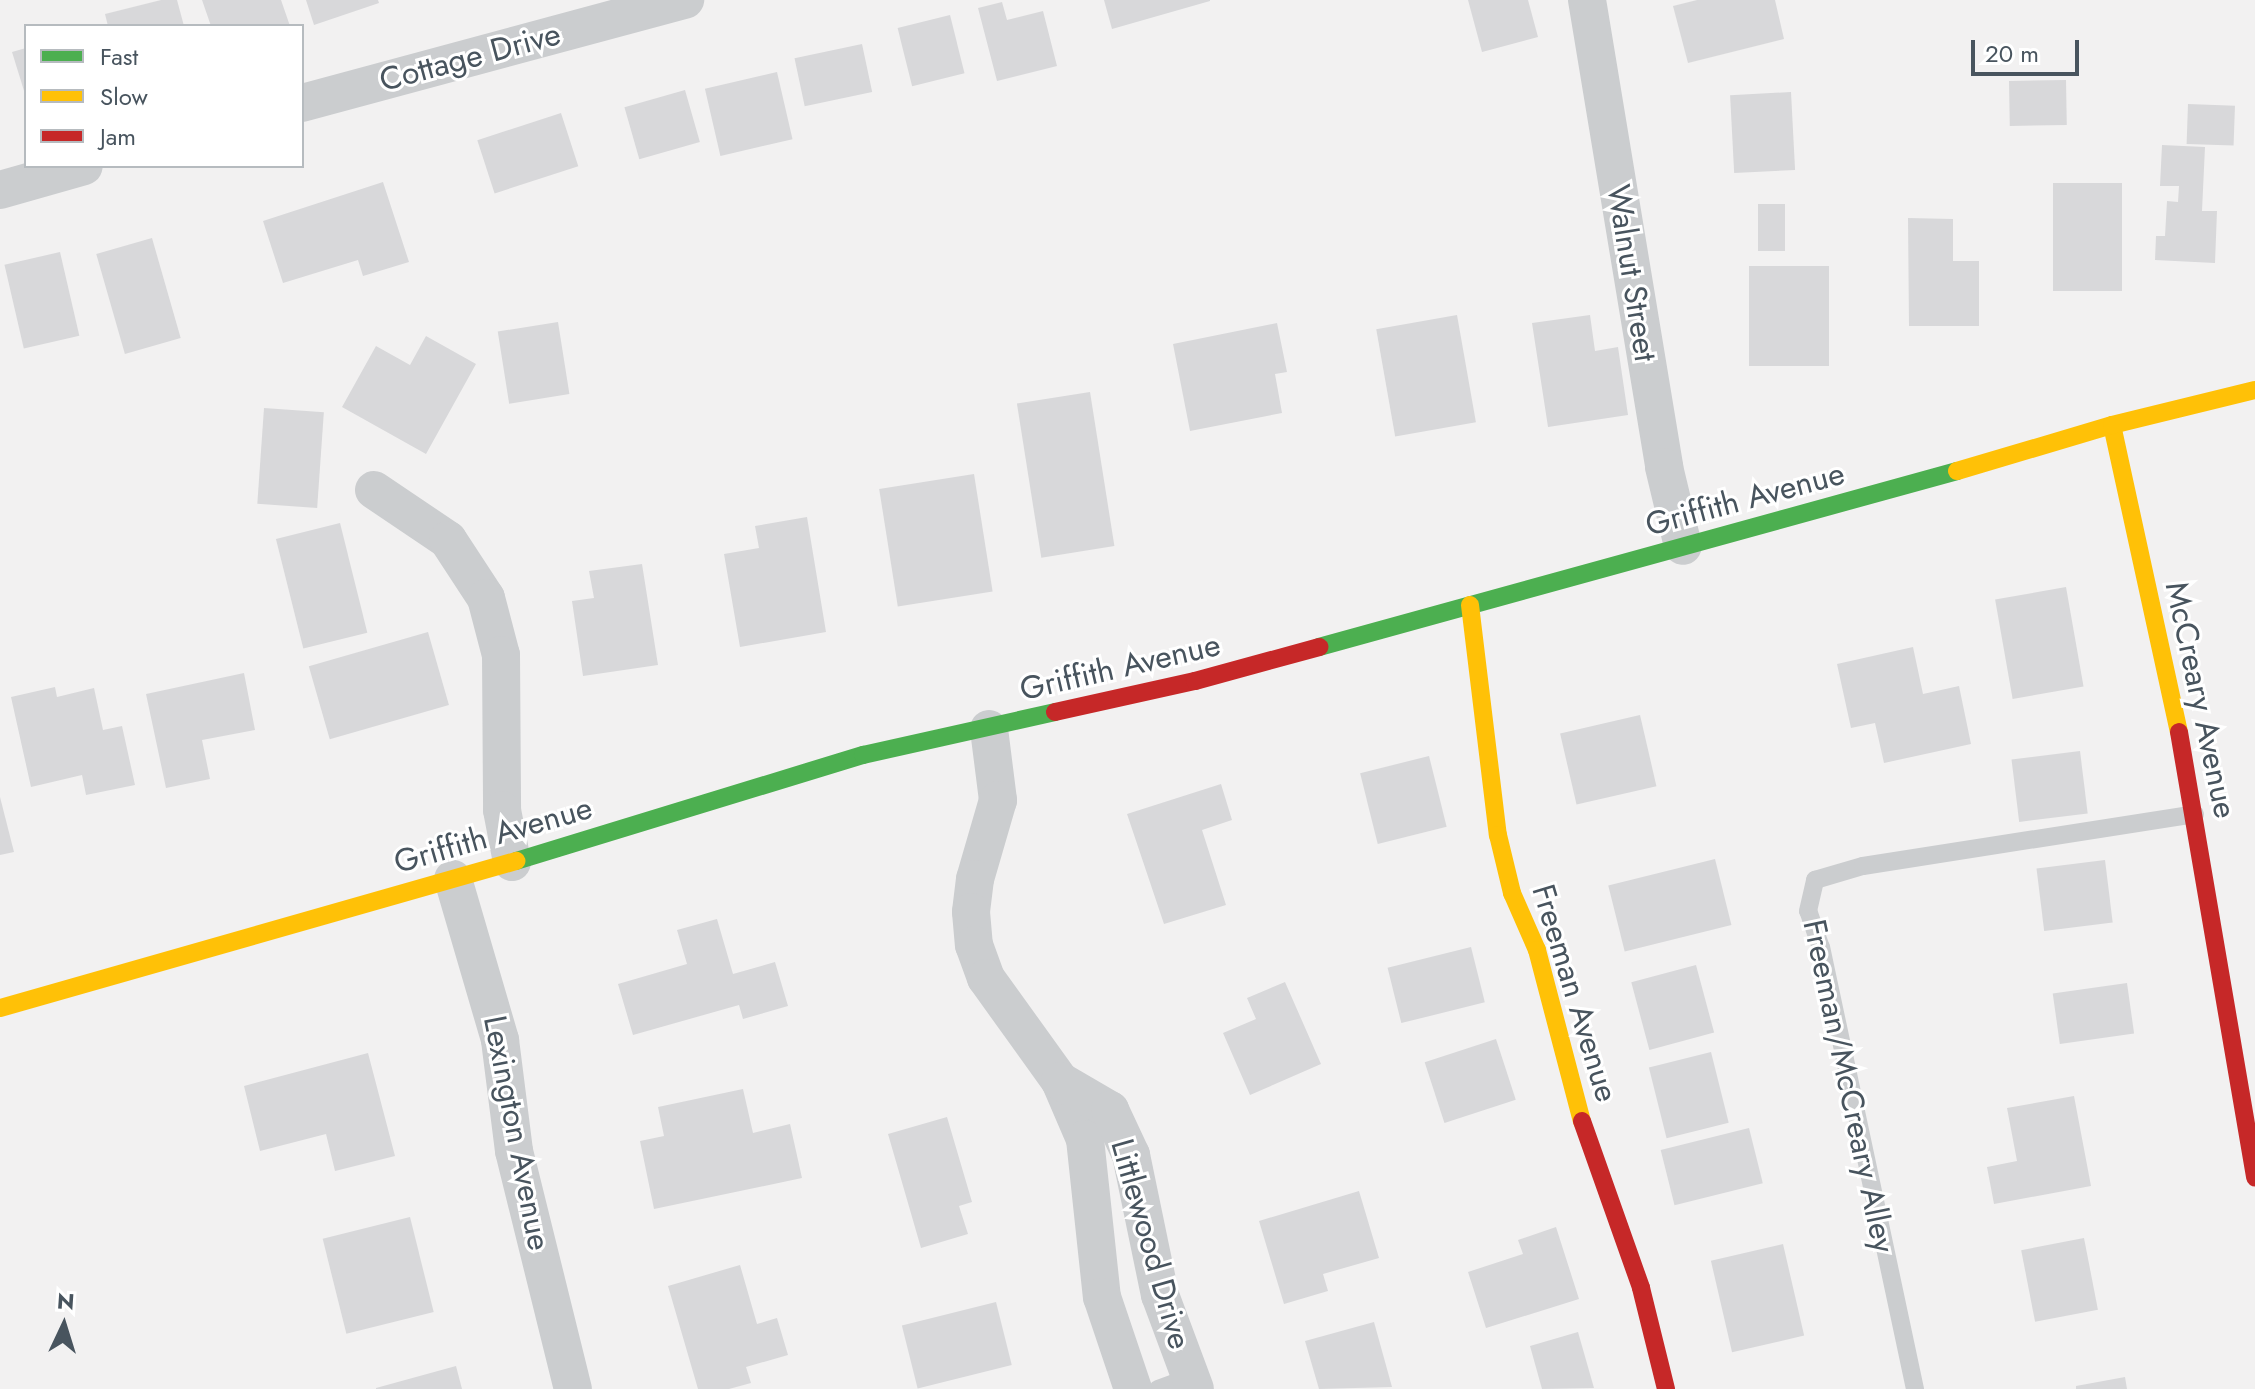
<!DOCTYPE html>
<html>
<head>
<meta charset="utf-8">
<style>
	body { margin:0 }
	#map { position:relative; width:2255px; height:1389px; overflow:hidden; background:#f2f1f1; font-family:Jost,sans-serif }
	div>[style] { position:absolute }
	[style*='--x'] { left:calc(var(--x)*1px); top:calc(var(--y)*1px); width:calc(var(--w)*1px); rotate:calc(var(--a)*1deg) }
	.building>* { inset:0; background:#d8d8da; transform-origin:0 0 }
	.lane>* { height:18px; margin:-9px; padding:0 9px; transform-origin:9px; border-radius:9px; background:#cbcdcf }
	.street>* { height:38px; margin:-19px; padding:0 19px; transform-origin:19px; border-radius:19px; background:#cbcdcf }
	.fast>* { height:18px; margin:-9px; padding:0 9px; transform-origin:9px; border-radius:9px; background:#4caf50 }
	.slow>* { height:18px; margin:-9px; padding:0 9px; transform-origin:9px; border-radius:9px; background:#ffc107 }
	.jam>* { height:18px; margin:-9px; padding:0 9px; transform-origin:9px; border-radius:9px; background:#c62828 }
	span { translate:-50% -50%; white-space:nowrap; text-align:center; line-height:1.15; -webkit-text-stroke:6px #fff; paint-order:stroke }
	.street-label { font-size:32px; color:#48545e }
	.legend { position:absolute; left:24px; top:24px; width:280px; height:144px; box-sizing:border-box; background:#fff; border:2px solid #b6bbbf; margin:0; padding:10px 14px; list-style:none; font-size:24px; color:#48545e }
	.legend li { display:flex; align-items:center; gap:16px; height:40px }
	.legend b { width:40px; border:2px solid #b6bbbf }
	.north { position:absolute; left:24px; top:1285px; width:80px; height:80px; -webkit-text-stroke:6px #fff; paint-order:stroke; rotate:4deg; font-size:22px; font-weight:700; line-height:32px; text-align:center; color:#48545e }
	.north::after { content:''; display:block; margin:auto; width:28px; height:36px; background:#48545e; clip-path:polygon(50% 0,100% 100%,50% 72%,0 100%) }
	.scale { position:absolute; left:1971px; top:40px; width:108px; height:36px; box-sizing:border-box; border:4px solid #48545e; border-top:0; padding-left:10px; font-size:24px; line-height:28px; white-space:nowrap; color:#48545e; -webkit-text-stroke:6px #fff; paint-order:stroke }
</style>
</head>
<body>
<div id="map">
	<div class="building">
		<div style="clip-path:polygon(161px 0,177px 0,184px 26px,108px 26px,105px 14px)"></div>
		<div style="clip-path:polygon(202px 0,281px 0,290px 26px,211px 26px)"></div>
		<div style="clip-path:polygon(306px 0,378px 0,379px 3px,314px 25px)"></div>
		<div style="clip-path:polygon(1104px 0,1210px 0,1210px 1px,1112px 29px)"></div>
		<div style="clip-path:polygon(1468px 0,1528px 0,1538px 37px,1482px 52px)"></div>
		<div style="clip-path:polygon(1697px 0,1775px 0,1784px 39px,1688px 63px,1673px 6px)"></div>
		<div style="clip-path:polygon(1002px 2px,1007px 20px,1043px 11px,1057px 66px,997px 81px,978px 8px)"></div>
		<div style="left:950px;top:15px;width:60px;height:54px;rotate:76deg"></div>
		<div style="left:862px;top:44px;width:49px;height:69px;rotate:78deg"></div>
		<div style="clip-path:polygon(26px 48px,26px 94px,25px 94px,12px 52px)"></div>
		<div style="left:777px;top:72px;width:69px;height:74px;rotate:77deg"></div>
		<div style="left:2066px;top:80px;width:45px;height:57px;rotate:89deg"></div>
		<div style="left:685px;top:90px;width:54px;height:63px;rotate:74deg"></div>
		<div style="left:1791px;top:92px;width:78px;height:61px;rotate:87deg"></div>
		<div style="left:2188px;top:104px;width:47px;height:40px;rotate:2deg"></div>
		<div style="left:561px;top:113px;width:56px;height:88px;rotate:72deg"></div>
		<div style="clip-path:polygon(2162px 145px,2205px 147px,2202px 211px,2217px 211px,2215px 263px,2155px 260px,2156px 236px,2165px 236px,2167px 201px,2178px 202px,2179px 186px,2160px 186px)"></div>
		<div style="clip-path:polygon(383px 182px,409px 262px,363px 276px,358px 260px,283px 283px,263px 221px)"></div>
		<div style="left:2053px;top:183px;width:69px;height:108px"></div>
		<div style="left:1758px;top:204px;width:27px;height:47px"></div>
		<div style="clip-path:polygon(1908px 218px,1953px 219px,1953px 261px,1979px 261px,1979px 326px,1909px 326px)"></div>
		<div style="left:152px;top:238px;width:104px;height:58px;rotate:74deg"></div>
		<div style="left:60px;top:252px;width:86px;height:57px;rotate:77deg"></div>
		<div style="left:1749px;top:266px;width:80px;height:100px"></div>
		<div style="left:1457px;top:315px;width:109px;height:82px;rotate:80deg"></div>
		<div style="clip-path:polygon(1590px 315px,1595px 351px,1618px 347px,1628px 415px,1548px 427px,1532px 323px)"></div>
		<div style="left:558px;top:322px;width:73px;height:61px;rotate:81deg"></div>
		<div style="clip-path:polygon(1277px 323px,1287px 372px,1275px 374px,1282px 413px,1190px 431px,1173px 344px)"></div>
		<div style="clip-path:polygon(426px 336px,476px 364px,426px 454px,342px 407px,376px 346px,410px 365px)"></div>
		<div style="left:1090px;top:392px;width:156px;height:74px;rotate:81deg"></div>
		<div style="left:264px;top:408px;width:60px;height:96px;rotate:4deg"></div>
		<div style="left:974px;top:474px;width:119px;height:96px;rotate:81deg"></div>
		<div style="clip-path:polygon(807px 517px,826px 632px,740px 647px,724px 554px,759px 548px,755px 526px)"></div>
		<div style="left:340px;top:523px;width:113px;height:66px;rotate:76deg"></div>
		<div style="clip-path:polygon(642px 564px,658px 665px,583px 676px,572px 601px,594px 598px,589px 571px)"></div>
		<div style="left:2066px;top:587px;width:101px;height:72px;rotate:80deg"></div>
		<div style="left:428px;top:632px;width:76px;height:124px;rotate:74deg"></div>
		<div style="clip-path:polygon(1913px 647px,1923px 694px,1959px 686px,1971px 744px,1884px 763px,1875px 723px,1851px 728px,1837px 664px)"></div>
		<div style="clip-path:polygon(244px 673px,255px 730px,202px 740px,210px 779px,166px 788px,146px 694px)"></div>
		<div style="clip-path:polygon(55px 687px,57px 697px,94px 688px,103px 730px,122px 726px,135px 785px,86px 795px,82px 775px,31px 787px,11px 697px)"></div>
		<div style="left:1640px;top:715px;width:73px;height:82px;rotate:77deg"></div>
		<div style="left:2080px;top:751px;width:63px;height:69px;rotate:83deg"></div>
		<div style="left:1429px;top:756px;width:73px;height:71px;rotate:76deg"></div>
		<div style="clip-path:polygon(1221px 784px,1232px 820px,1202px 830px,1226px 905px,1164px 924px,1127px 814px)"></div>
		<div style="clip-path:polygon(0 797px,14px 852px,0 855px)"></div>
		<div style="left:1715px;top:859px;width:68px;height:110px;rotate:76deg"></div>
		<div style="left:2105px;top:860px;width:63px;height:69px;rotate:83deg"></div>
		<div style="clip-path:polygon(717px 919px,733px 974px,775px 962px,788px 1006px,743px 1019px,739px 1005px,633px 1035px,618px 984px,687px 964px,677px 930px)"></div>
		<div style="left:1471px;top:947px;width:57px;height:86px;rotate:76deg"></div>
		<div style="left:1696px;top:965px;width:70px;height:67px;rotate:75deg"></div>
		<div style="clip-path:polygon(1285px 982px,1321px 1064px,1250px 1095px,1223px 1033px,1256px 1019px,1247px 998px)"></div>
		<div style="left:2127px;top:983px;width:51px;height:75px;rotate:82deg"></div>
		<div style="left:1496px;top:1039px;width:64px;height:75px;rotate:72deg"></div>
		<div style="left:1711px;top:1052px;width:73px;height:64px;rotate:76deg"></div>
		<div style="clip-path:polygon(368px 1053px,395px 1156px,335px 1171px,326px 1134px,260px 1151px,244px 1086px)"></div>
		<div style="clip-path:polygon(743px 1089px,753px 1133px,790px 1124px,802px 1178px,654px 1209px,640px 1141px,664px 1136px,658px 1107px)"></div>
		<div style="clip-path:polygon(2074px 1096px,2091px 1186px,1994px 1204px,1987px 1167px,2017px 1161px,2007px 1108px)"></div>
		<div style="clip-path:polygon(947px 1117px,972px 1202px,959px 1206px,968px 1234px,921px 1248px,888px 1134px)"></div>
		<div style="left:1749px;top:1128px;width:57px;height:91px;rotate:76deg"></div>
		<div style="clip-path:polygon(1359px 1191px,1379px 1258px,1323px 1274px,1328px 1291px,1284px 1304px,1259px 1221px)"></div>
		<div style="left:410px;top:1217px;width:98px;height:90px;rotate:76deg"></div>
		<div style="clip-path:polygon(1556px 1227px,1579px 1299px,1486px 1328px,1468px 1272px,1523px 1254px,1518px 1240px)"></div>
		<div style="left:2084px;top:1238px;width:73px;height:64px;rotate:79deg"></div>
		<div style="left:1783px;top:1244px;width:94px;height:74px;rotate:77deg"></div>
		<div style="clip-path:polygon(740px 1265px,757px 1324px,777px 1318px,788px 1355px,746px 1367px,751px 1383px,729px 1389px,698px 1389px,668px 1286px)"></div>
		<div style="left:996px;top:1302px;width:65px;height:97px;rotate:76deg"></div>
		<div style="clip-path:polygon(1374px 1322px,1392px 1387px,1319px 1389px,1305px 1341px)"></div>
		<div style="clip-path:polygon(1578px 1332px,1594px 1388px,1542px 1389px,1530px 1346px)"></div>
		<div style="clip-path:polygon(456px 1366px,462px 1389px,376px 1389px,376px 1388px)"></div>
		<div style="clip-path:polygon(2125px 1377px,2127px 1389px,2076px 1389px,2076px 1386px)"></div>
	</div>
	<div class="lane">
		<div style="--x:1158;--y:1389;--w:35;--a:-20"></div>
		<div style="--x:1915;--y:1389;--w:451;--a:-102"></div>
		<div style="--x:1821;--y:948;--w:39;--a:-109"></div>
		<div style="--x:1808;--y:911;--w:32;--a:-77"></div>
		<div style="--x:1815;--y:880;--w:50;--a:-16.3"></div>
		<div style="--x:1863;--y:866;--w:336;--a:-8.9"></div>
	</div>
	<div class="street">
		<div style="--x:1587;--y:0;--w:473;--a:80.6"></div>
		<div style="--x:1664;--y:467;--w:81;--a:76.5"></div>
		<div style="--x:302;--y:103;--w:397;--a:-15.1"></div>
		<div style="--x:0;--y:190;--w:87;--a:-15.9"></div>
		<div style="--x:374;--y:490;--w:89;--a:34"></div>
		<div style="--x:448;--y:540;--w:69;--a:56.8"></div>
		<div style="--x:486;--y:598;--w:59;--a:75.3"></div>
		<div style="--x:501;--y:655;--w:155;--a:89.6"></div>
		<div style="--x:502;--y:810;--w:53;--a:79.1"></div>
		<div style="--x:989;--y:729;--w:72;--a:82.8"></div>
		<div style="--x:998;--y:800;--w:82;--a:106.2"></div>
		<div style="--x:975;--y:879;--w:33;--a:97"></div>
		<div style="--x:971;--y:912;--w:33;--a:85"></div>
		<div style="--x:974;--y:945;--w:35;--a:70"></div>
		<div style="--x:986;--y:978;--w:127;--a:54.3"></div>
		<div style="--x:1060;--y:1081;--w:63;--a:66.7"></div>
		<div style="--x:1085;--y:1139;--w:159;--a:83.9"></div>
		<div style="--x:1102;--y:1297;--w:97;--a:71.4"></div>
		<div style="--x:453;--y:879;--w:168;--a:73.7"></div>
		<div style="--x:500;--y:1040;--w:112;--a:82.8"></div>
		<div style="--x:514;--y:1151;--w:245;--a:76.1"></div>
		<div style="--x:1060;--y:1081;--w:58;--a:30.1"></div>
		<div style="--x:1110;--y:1110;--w:50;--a:65"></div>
		<div style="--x:1131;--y:1155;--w:143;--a:78.3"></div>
		<div style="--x:1160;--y:1295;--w:100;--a:69.6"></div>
	</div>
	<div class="fast">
		<div style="--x:1319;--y:647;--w:662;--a:-15.42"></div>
		<div style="--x:516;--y:861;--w:363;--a:-17"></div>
		<div style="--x:863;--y:755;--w:197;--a:-12.6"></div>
	</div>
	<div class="slow">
		<div style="--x:2112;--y:425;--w:314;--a:77.7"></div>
		<div style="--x:1957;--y:471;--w:162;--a:-16.5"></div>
		<div style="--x:2112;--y:425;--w:147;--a:-13.8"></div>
		<div style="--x:1470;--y:605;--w:232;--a:83.1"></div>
		<div style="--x:1498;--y:835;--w:60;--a:76.4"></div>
		<div style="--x:1512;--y:893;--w:62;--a:66.3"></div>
		<div style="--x:1537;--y:950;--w:177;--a:75.3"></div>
		<div style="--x:0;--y:1008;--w:537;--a:-15.9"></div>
	</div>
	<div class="jam">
		<div style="--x:1055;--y:712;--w:143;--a:-12.5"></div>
		<div style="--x:1195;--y:681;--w:129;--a:-15.3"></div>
		<div style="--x:2179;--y:732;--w:452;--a:80.3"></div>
		<div style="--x:1582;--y:1121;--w:177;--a:70.5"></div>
		<div style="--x:1641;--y:1288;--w:104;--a:76.1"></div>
	</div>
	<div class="street-label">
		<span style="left:470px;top:57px;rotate:-15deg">Cottage Drive</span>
		<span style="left:1632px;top:273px;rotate:81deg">Walnut Street</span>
		<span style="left:1745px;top:499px;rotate:-15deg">Griffith Avenue</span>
		<span style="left:1120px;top:667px;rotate:-13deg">Griffith Avenue</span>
		<span style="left:2201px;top:700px;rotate:78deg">McCreary Avenue</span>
		<span style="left:493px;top:835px;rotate:-16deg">Griffith Avenue</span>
		<span style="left:1575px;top:993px;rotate:73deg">Freeman Avenue</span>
		<span style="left:1849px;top:1086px;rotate:78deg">Freeman/McCreary Alley</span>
		<span style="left:517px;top:1133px;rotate:79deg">Lexington Avenue</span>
		<span style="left:1151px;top:1244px;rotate:74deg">Littlewood Drive</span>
	</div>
	<ul class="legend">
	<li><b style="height:10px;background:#4caf50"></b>Fast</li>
	<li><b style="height:10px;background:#ffc107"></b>Slow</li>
	<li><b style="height:10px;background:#c62828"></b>Jam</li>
	</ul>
	<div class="north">N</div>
	<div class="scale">20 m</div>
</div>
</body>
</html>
